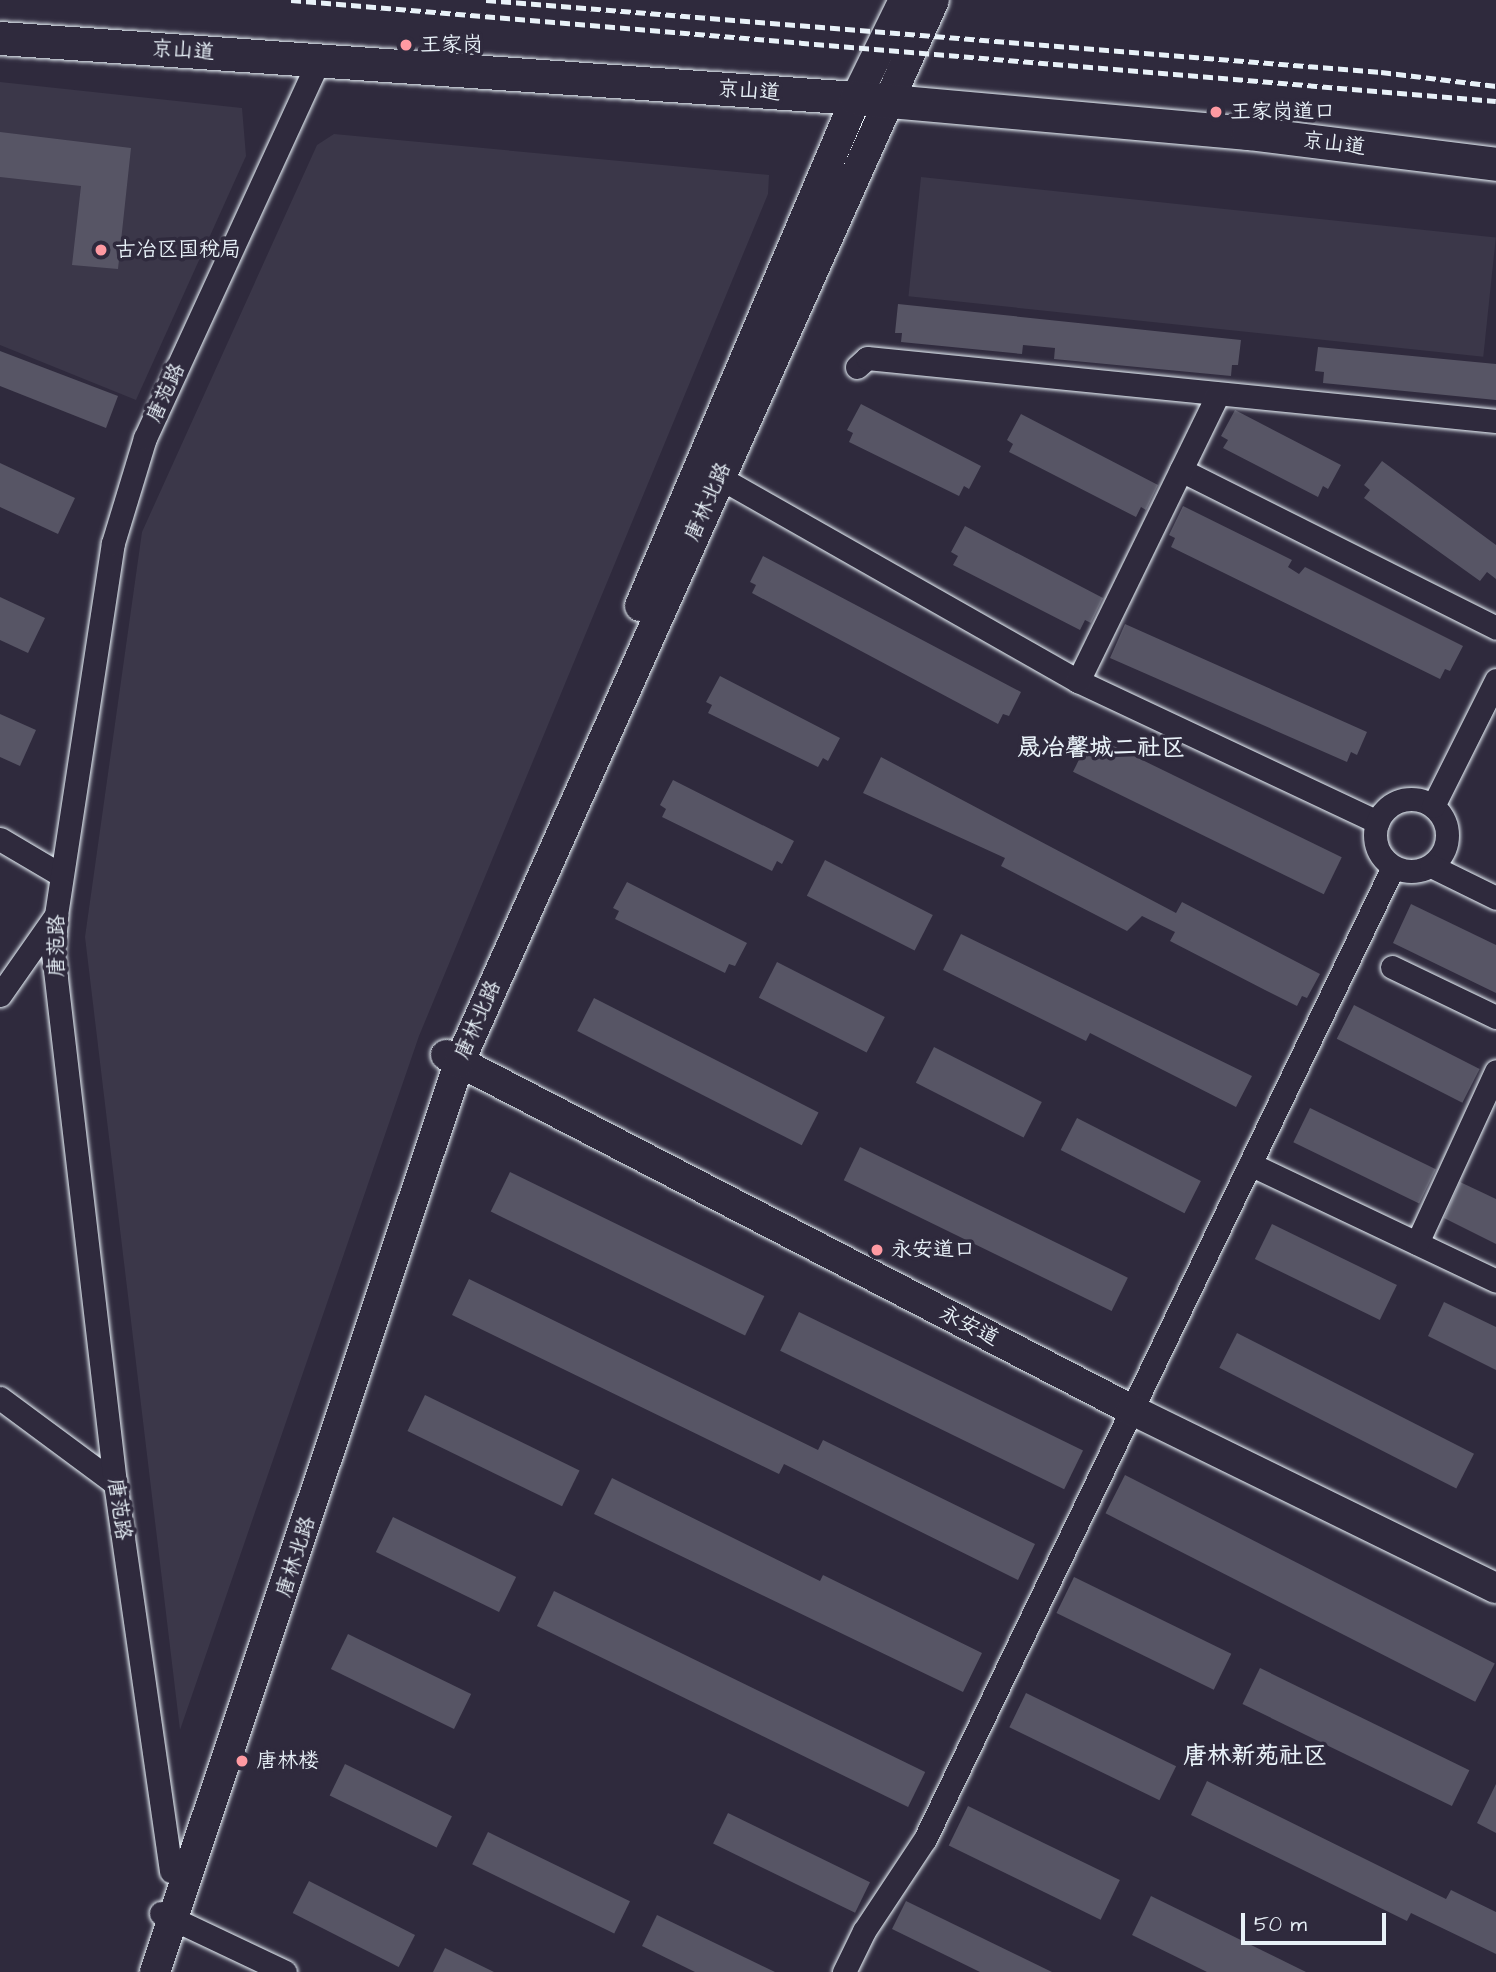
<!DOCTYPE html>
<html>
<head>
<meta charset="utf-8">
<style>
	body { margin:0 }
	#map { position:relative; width:1496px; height:1972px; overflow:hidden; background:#2f2a3d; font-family:"Architects Daughter","LXGW WenKai TC",sans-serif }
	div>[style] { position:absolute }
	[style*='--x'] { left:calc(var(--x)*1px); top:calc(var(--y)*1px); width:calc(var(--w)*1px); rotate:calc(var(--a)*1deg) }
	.built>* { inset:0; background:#3b3749; transform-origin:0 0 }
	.building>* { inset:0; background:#575565; transform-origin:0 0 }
	.roads { filter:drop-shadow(0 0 2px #e8f1f8) drop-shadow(0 0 2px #e8f1f8) }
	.minor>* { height:23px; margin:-11.5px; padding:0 11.5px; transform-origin:11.5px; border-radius:11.5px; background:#2f2a3d }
	.minor>.ring { margin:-11.5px; padding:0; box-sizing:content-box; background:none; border:23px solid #2f2a3d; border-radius:50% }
	.major>* { height:30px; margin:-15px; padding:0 15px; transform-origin:15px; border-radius:15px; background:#2f2a3d }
	.highway>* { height:33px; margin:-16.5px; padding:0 16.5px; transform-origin:16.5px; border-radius:16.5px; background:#2f2a3d }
	.rail>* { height:5px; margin-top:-2.5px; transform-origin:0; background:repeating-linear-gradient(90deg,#e8f1f8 0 10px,transparent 0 15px) }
	.dots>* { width:19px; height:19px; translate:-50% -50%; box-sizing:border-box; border:4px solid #2f2a3d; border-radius:50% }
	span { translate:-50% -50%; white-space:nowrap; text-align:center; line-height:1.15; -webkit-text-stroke:7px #2f2a3d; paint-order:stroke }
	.poi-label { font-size:21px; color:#e8f1f8 }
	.left { translate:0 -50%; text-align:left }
	.street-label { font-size:21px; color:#e8f1f8 }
	.quarter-label { font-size:24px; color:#e8f1f8; font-weight:700 }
	.scale { position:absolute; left:1241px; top:1913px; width:145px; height:32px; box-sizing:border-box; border:4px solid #e8f1f8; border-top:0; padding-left:9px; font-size:21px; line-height:24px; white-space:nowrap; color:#e8f1f8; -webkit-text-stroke:5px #2f2a3d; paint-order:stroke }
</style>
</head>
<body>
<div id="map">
	<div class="built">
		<div style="clip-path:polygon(0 82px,242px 108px,246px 156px,136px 400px,0 345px)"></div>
		<div style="clip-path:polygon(334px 134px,769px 175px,768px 194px,419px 1036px,180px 1730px,85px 937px,142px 532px,317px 145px)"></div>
		<div style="left:921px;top:177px;width:578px;height:120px;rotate:6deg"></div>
	</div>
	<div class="building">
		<div style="clip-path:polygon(0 132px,131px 148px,118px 269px,72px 265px,81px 186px,0 177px)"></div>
		<div style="clip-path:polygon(898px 304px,1241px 340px,1238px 365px,1232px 365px,1231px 376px,1054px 359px,1055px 348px,1023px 345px,1022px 354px,901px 342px,902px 333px,895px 333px)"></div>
		<div style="clip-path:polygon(1318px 347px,1496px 364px,1496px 400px,1323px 383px,1324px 372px,1315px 371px)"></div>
		<div style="clip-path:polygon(0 351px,118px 396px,106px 428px,0 386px)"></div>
		<div style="clip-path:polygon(861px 404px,981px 466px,969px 489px,964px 486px,959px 496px,849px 442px,853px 433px,847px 430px)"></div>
		<div style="clip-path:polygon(1235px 410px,1341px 465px,1328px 489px,1323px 486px,1318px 497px,1223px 448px,1228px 440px,1221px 436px)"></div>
		<div style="clip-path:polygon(1021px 414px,1158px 485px,1146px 510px,1141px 507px,1136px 517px,1009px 452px,1013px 444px,1007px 440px)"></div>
		<div style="clip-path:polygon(1382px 461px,1496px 545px,1496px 579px,1487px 572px,1480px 581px,1364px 498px,1370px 490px,1364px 485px)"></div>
		<div style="clip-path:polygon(0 463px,75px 498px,58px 534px,0 507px)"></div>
		<div style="clip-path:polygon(1183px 506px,1292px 560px,1288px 567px,1299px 574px,1305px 567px,1463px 646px,1450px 671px,1445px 669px,1440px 679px,1171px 547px,1175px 538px,1169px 535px)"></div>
		<div style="clip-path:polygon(965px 526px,1103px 598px,1091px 623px,1085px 620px,1080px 630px,953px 565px,958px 556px,951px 552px)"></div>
		<div style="clip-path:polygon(763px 556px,1021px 692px,1009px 716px,1003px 714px,998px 724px,752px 593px,756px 585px,750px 582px)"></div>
		<div style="clip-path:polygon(0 597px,45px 618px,28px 653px,0 640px)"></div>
		<div style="clip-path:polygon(1125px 624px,1367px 732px,1357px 755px,1351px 752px,1347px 762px,1110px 658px)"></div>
		<div style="clip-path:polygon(720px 676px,840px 738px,828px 761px,823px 758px,818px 767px,708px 713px,712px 705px,706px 702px)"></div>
		<div style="clip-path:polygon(0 714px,36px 730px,20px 766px,0 757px)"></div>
		<div style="left:1091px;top:735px;width:279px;height:41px;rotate:26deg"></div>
		<div style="clip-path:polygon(881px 757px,1176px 913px,1182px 902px,1320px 974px,1307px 998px,1302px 996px,1297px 1006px,1265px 990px,1170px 941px,1175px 932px,1142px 916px,1127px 931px,1001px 866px,1005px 858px,863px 793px)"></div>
		<div style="clip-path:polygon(673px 780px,794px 841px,782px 864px,777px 861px,772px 871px,662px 817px,666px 809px,660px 805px)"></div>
		<div style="left:825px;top:860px;width:121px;height:40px;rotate:27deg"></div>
		<div style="clip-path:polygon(627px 882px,747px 943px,735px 966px,729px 964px,725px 973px,615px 919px,619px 911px,613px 908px)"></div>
		<div style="clip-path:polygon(1411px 904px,1496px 945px,1496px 993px,1393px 943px)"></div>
		<div style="clip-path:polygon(961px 934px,1252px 1076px,1236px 1107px,1090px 1033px,1086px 1041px,943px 970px)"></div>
		<div style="left:777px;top:962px;width:121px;height:40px;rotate:27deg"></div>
		<div style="left:594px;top:998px;width:252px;height:37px;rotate:27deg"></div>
		<div style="left:1354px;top:1005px;width:141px;height:38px;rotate:27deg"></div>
		<div style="left:934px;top:1047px;width:121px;height:40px;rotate:27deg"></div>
		<div style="left:1310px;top:1108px;width:140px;height:38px;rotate:26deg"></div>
		<div style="left:1077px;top:1118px;width:139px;height:36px;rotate:27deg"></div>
		<div style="left:860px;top:1147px;width:298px;height:37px;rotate:26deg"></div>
		<div style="left:510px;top:1172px;width:283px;height:44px;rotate:26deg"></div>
		<div style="clip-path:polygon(1460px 1182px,1496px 1199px,1496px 1244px,1444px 1218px)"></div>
		<div style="left:1272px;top:1224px;width:139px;height:39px;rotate:26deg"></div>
		<div style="clip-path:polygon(469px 1279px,818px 1450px,823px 1440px,1035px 1544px,1018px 1580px,784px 1464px,779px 1474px,452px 1315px)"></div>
		<div style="clip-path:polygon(1444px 1302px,1496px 1327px,1496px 1370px,1428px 1336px)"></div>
		<div style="left:799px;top:1312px;width:316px;height:43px;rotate:26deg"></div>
		<div style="left:1237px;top:1333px;width:266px;height:39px;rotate:27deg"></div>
		<div style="left:425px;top:1395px;width:172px;height:40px;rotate:26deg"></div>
		<div style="left:1125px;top:1475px;width:415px;height:43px;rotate:27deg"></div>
		<div style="clip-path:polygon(612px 1478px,820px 1581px,823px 1575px,982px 1653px,963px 1692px,594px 1514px)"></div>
		<div style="left:393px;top:1517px;width:137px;height:39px;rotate:26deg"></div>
		<div style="left:1074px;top:1577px;width:175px;height:40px;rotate:26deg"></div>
		<div style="left:554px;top:1591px;width:413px;height:39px;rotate:26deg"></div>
		<div style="left:348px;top:1634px;width:137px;height:39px;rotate:26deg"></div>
		<div style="left:1260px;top:1668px;width:233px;height:40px;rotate:26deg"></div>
		<div style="left:1026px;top:1693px;width:167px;height:38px;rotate:26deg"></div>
		<div style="left:345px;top:1764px;width:119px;height:35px;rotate:26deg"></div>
		<div style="clip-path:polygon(1207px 1781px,1446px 1899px,1451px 1890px,1496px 1912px,1496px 1954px,1411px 1913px,1407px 1921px,1191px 1815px)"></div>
		<div style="clip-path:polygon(1496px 1784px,1496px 1833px,1477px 1823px)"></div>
		<div style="left:968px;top:1806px;width:169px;height:44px;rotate:26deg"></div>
		<div style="left:728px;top:1813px;width:158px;height:34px;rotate:26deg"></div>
		<div style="left:488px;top:1832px;width:158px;height:36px;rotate:26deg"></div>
		<div style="left:309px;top:1881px;width:119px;height:36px;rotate:27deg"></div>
		<div style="clip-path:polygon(1151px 1896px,1306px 1972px,1207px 1972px,1132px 1935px)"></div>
		<div style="clip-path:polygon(906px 1901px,1052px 1972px,980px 1972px,892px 1929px)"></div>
		<div style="clip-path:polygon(657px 1915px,775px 1972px,695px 1972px,642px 1946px)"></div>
		<div style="clip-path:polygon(445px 1948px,494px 1972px,433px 1972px)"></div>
	</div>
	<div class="roads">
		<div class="minor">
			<div style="--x:857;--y:367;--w:13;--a:-42"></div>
			<div style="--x:867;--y:358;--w:632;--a:5.72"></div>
			<div style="--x:1181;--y:470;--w:352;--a:26.6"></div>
			<div style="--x:708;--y:471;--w:425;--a:29.6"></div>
			<div style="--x:1078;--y:681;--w:331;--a:25.2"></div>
			<div style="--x:1078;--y:681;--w:319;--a:-64"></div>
			<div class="ring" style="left:1375px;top:799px;width:49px;height:49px"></div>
			<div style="--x:1433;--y:806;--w:141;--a:-63.4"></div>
			<div style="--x:0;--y:839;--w:71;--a:30.5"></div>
			<div style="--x:1431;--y:866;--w:72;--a:26.2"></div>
			<div style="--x:1392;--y:967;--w:115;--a:25.7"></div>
			<div style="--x:0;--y:995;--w:98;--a:-55"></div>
			<div style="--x:1250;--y:1164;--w:272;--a:25.4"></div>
			<div style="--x:1417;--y:1243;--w:189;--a:-65.3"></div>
			<div style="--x:0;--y:1398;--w:143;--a:36.5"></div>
			<div style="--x:171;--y:1871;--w:392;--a:-98.2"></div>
			<div style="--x:115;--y:1483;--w:534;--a:-96.67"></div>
			<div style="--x:53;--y:953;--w:38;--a:-85"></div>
			<div style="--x:56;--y:915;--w:376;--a:-81.3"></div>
			<div style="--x:113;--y:543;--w:110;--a:-73.1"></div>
			<div style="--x:145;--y:438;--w:416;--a:-65.3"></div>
			<div style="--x:161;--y:1913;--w:137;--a:25.4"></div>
			<div style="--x:844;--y:1972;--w:46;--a:-64"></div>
			<div style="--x:864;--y:1931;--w:110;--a:-56.5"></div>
			<div style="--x:925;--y:1839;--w:1079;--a:-64.29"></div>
		</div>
		<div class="major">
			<div style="--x:640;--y:606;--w:552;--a:-66.96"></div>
			<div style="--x:856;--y:98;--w:109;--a:-63.9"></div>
			<div style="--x:446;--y:1055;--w:772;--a:27.36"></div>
			<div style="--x:1132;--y:1410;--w:405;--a:26.1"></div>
			<div style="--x:155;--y:1972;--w:958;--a:-71.51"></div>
			<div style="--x:459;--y:1063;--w:1164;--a:-65.92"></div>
		</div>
		<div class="highway">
			<div style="--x:0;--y:38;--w:858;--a:4.01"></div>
			<div style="--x:856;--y:98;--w:394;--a:5.1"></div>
			<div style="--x:1248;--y:133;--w:250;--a:7.1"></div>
		</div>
	</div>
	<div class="rail">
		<div style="--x:291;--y:0;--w:1209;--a:4.79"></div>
		<div style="--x:486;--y:0;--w:898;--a:4.6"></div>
		<div style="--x:1381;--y:72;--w:116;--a:6.9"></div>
	</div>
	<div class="dots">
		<div style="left:406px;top:45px;background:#ff9aa2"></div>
		<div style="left:1216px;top:112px;background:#ff9aa2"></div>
		<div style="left:101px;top:250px;background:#ff9aa2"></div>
		<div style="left:877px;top:1250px;background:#ff9aa2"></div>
		<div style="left:242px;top:1761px;background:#ff9aa2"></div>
	</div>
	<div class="poi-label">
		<span class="left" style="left:420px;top:45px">王家岗</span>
		<span class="left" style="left:1230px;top:112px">王家岗道口</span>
		<span class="left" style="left:115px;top:250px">古冶区国税局</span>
		<span class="left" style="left:891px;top:1250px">永安道口</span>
		<span class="left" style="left:256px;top:1761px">唐林楼</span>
	</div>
	<div class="street-label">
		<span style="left:183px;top:51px;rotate:4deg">京山道</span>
		<span style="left:749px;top:91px;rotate:4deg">京山道</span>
		<span style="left:1334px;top:144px;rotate:7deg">京山道</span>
		<span style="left:166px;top:393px;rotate:-65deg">唐范路</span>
		<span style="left:708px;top:502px;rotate:-66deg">唐林北路</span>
		<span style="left:57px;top:946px;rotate:-90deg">唐范路</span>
		<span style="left:478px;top:1020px;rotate:-66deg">唐林北路</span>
		<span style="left:969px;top:1326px;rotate:27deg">永安道</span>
		<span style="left:119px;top:1509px;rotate:82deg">唐范路</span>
		<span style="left:296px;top:1557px;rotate:-72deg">唐林北路</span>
	</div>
	<div class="quarter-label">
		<span style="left:1101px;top:749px">晟冶馨城二社区</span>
		<span style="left:1255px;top:1757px">唐林新苑社区</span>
	</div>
	<div class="scale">50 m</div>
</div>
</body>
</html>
